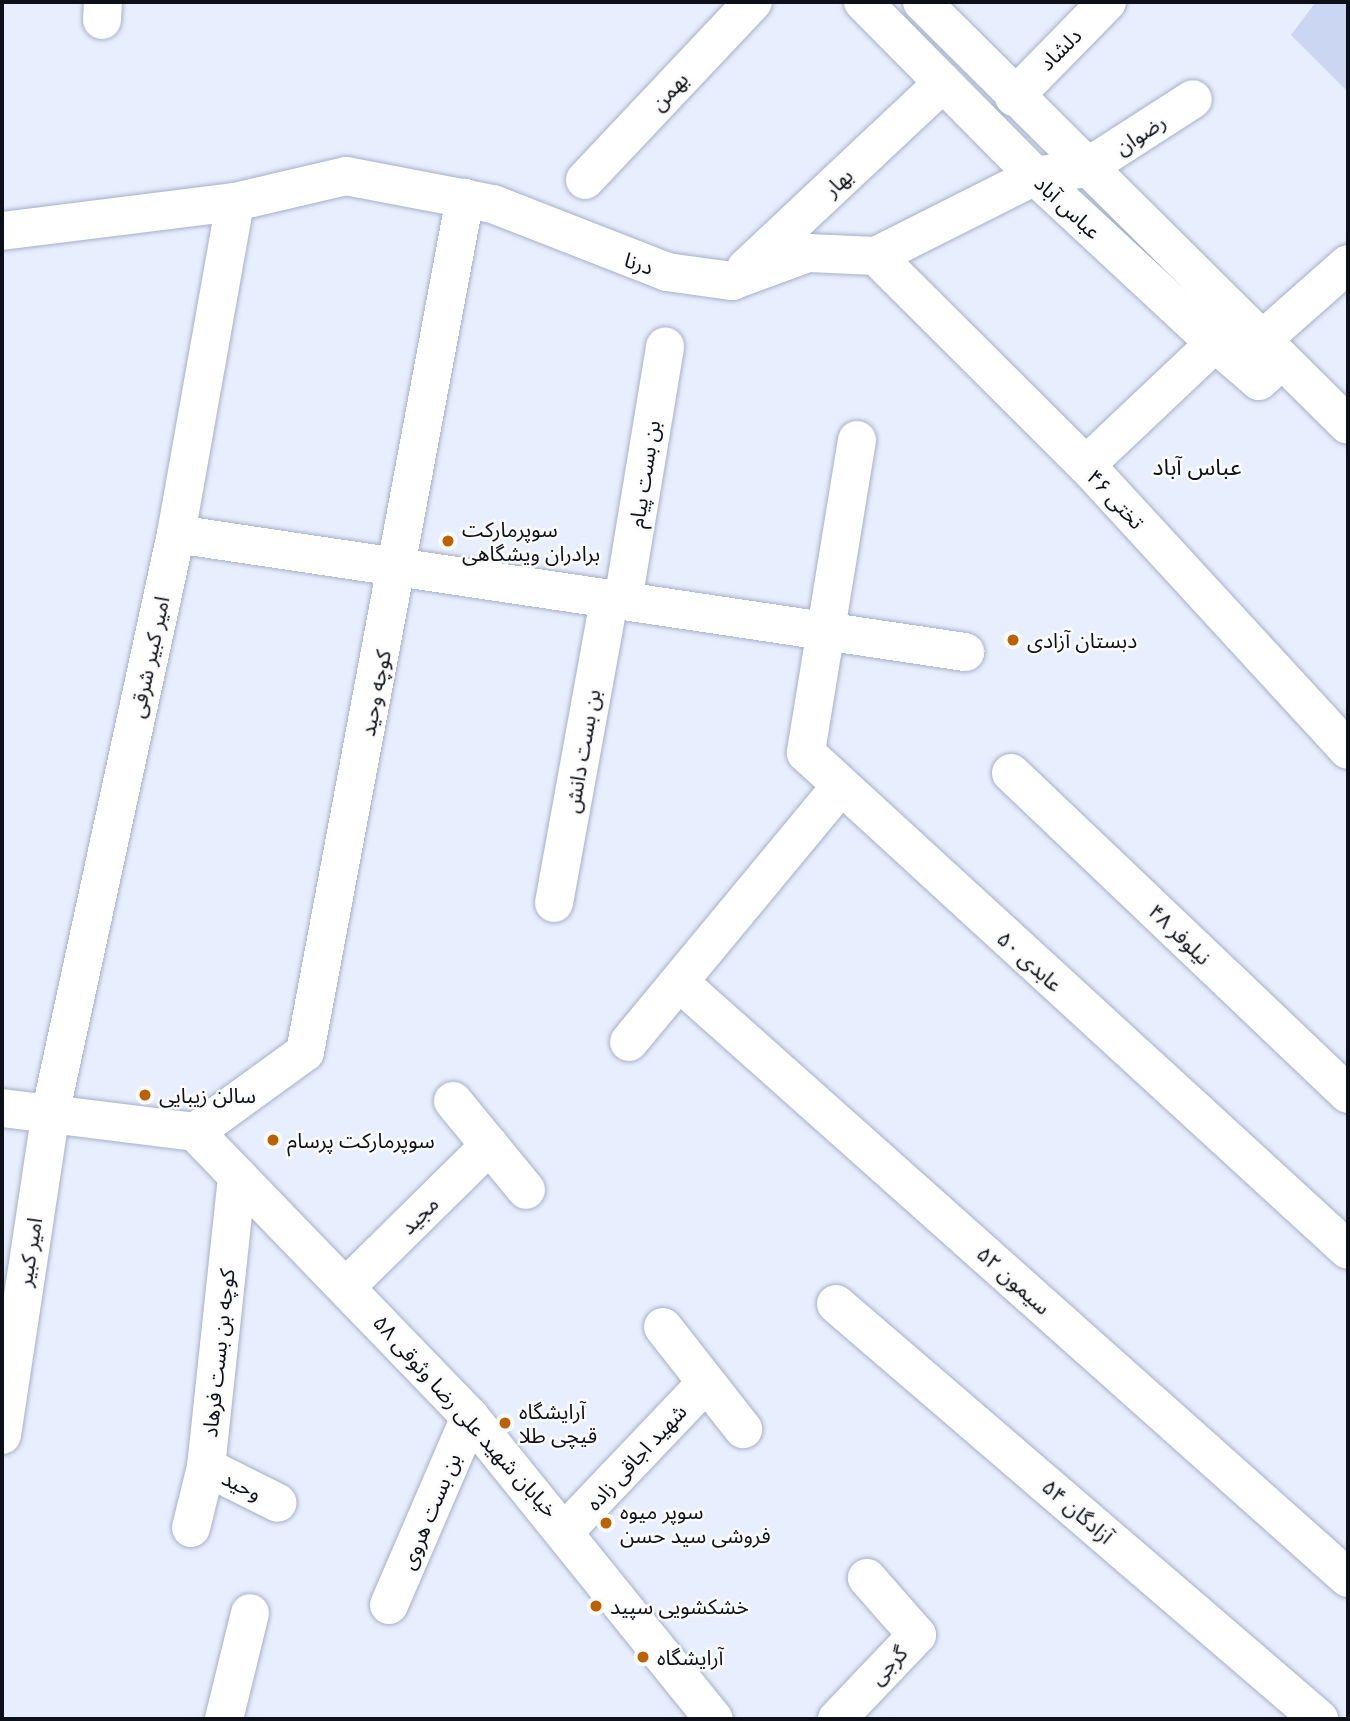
<!DOCTYPE html>
<html>
<head>
<meta charset="utf-8">
<style>
	body { margin:0 }
	#map { position:relative; width:1350px; height:1721px; overflow:hidden; background:#e7eefd; font-family:"Golos Text","Noto Sans Arabic",sans-serif }
	div>[style] { position:absolute }
	[style*='--x'] { left:calc(var(--x)*1px); top:calc(var(--y)*1px); width:calc(var(--w)*1px); rotate:calc(var(--a)*1deg) }
	.green>* { inset:0; background:#cbd7f2 }
	.roads { filter:drop-shadow(0 0 2px #a5b0c7) drop-shadow(0 0 2px #a5b0c7) }
	.minor>* { height:38px; margin:-19px; padding:0 19px; transform-origin:19px; border-radius:19px; background:#fff }
	.dots>* { width:19px; height:19px; translate:-50% -50%; box-sizing:border-box; border:4px solid #fbfbfb; border-radius:50% }
	span { translate:-50% -50%; white-space:nowrap; text-align:center; line-height:1.15; -webkit-text-stroke:5px #fbfbfb; paint-order:stroke }
	.street-label { font-size:21px; color:#0d1018 }
	.poi-label { font-size:21px; color:#0d1018 }
	.left { translate:0 -50%; text-align:left }
	.neighbourhood-label { font-size:23px; color:#0d1018 }
	.frame { position:absolute; inset:0; border:4px solid #0d1018; pointer-events:none }
</style>
</head>
<body>
<div id="map">
	<div class="green">
		<div style="clip-path:polygon(1348px 2px,1348px 92px,1291px 35px,1315px 3px)"></div>
	</div>
	<div class="roads">
		<div class="minor">
			<div style="--x:863;--y:2;--w:245;--a:45.3"></div>
			<div style="--x:1035;--y:176;--w:246;--a:42.9"></div>
			<div style="--x:1215;--y:343;--w:58;--a:40.8"></div>
			<div style="--x:1259;--y:381;--w:31;--a:-42"></div>
			<div style="--x:922;--y:2;--w:600;--a:44.8"></div>
			<div style="--x:102;--y:20;--w:18;--a:-87"></div>
			<div style="--x:1014;--y:97;--w:133;--a:-45.6"></div>
			<div style="--x:585;--y:180;--w:245;--a:-46.7"></div>
			<div style="--x:2;--y:231;--w:235;--a:-7.1"></div>
			<div style="--x:235;--y:202;--w:114;--a:-13.2"></div>
			<div style="--x:346;--y:176;--w:150;--a:10.8"></div>
			<div style="--x:493;--y:204;--w:187;--a:21.3"></div>
			<div style="--x:667;--y:272;--w:66;--a:7.9"></div>
			<div style="--x:732;--y:281;--w:81;--a:-20.2"></div>
			<div style="--x:808;--y:253;--w:68;--a:2.5"></div>
			<div style="--x:876;--y:256;--w:178;--a:-26.7"></div>
			<div style="--x:1035;--y:176;--w:52;--a:-8.9"></div>
			<div style="--x:1086;--y:168;--w:127;--a:-32.8"></div>
			<div style="--x:876;--y:256;--w:296;--a:44.9"></div>
			<div style="--x:1086;--y:465;--w:387;--a:47.4"></div>
			<div style="--x:746;--y:268;--w:270;--a:-43.2"></div>
			<div style="--x:1263;--y:339;--w:113;--a:-41.4"></div>
			<div style="--x:857;--y:440;--w:317;--a:99.3"></div>
			<div style="--x:806;--y:753;--w:735;--a:42.52"></div>
			<div style="--x:1086;--y:465;--w:178;--a:-43.4"></div>
			<div style="--x:176;--y:534;--w:798;--a:8.51"></div>
			<div style="--x:623;--y:601;--w:258;--a:-80.6"></div>
			<div style="--x:1011;--y:773;--w:465;--a:43.6"></div>
			<div style="--x:554;--y:903;--w:309;--a:-79.7"></div>
			<div style="--x:679;--y:982;--w:896;--a:41.7"></div>
			<div style="--x:629;--y:1042;--w:330;--a:-50.4"></div>
			<div style="--x:453;--y:1101;--w:115;--a:50.6"></div>
			<div style="--x:2;--y:1108;--w:194;--a:7.1"></div>
			<div style="--x:195;--y:1132;--w:136;--a:-36"></div>
			<div style="--x:305;--y:1052;--w:869;--a:-79.39"></div>
			<div style="--x:195;--y:1132;--w:396;--a:46"></div>
			<div style="--x:470;--y:1417;--w:388;--a:51.1"></div>
			<div style="--x:348;--y:1285;--w:199;--a:-44.6"></div>
			<div style="--x:836;--y:1304;--w:637;--a:40.67"></div>
			<div style="--x:663;--y:1327;--w:130;--a:51.9"></div>
			<div style="--x:2;--y:1435;--w:329;--a:-81.4"></div>
			<div style="--x:51;--y:1110;--w:589;--a:-77.76"></div>
			<div style="--x:176;--y:534;--w:337;--a:-79.9"></div>
			<div style="--x:206;--y:1467;--w:80;--a:26.6"></div>
			<div style="--x:191;--y:1528;--w:63;--a:-76.2"></div>
			<div style="--x:206;--y:1467;--w:293;--a:-83.9"></div>
			<div style="--x:567;--y:1529;--w:200;--a:-46.4"></div>
			<div style="--x:389;--y:1605;--w:205;--a:-66.7"></div>
			<div style="--x:224;--y:1719;--w:109;--a:-76.2"></div>
			<div style="--x:837;--y:1719;--w:116;--a:-46.4"></div>
			<div style="--x:917;--y:1635;--w:76;--a:-131.3"></div>
		</div>
	</div>
	<div class="dots">
		<div style="left:448px;top:541px;background:#bb6100"></div>
		<div style="left:1013px;top:640px;background:#bb6100"></div>
		<div style="left:145px;top:1095px;background:#bb6100"></div>
		<div style="left:273px;top:1140px;background:#bb6100"></div>
		<div style="left:505px;top:1423px;background:#bb6100"></div>
		<div style="left:606px;top:1523px;background:#bb6100"></div>
		<div style="left:596px;top:1606px;background:#bb6100"></div>
		<div style="left:643px;top:1657px;background:#bb6100"></div>
	</div>
	<div class="street-label">
		<span style="left:1060px;top:49px;rotate:-45deg">دلشاد</span>
		<span style="left:669px;top:91px;rotate:-47deg">بهمن</span>
		<span style="left:1140px;top:134px;rotate:-33deg">رضوان</span>
		<span style="left:838px;top:182px;rotate:-43deg">بهار</span>
		<span style="left:1068px;top:207px;rotate:43deg">عباس آباد</span>
		<span style="left:639px;top:263px;rotate:18deg">درنا</span>
		<span style="left:644px;top:474px;rotate:-81deg">بن بست پیام</span>
		<span style="left:1116px;top:499px;rotate:47deg">تختی ۴۶</span>
		<span style="left:149px;top:657px;rotate:-78deg">امیر کبیر شرقی</span>
		<span style="left:375px;top:693px;rotate:-79deg">کوچه وحید</span>
		<span style="left:582px;top:751px;rotate:-80deg">بن بست دانش</span>
		<span style="left:1180px;top:934px;rotate:44deg">نیلوفر ۴۸</span>
		<span style="left:1030px;top:961px;rotate:42deg">عابدی ۵۰</span>
		<span style="left:419px;top:1215px;rotate:-45deg">مجید</span>
		<span style="left:29px;top:1252px;rotate:-81deg">امیر کبیر</span>
		<span style="left:1014px;top:1280px;rotate:42deg">سیمون ۵۲</span>
		<span style="left:218px;top:1353px;rotate:-84deg">کوچه بن بست فرهاد</span>
		<span style="left:466px;top:1416px;rotate:48deg">خیابان شهید علی رضا وثوقی ۵۸</span>
		<span style="left:636px;top:1457px;rotate:-47deg">شهید اجاقی زاده</span>
		<span style="left:242px;top:1485px;rotate:26deg">وحید</span>
		<span style="left:430px;top:1511px;rotate:-67deg">بن بست هروی</span>
		<span style="left:1078px;top:1511px;rotate:41deg">آزادگان ۵۴</span>
		<span style="left:888px;top:1665px;rotate:-47deg">گرجی</span>
	</div>
	<div class="poi-label">
		<span class="left" style="left:462px;top:541px">سوپرمارکت<br>برادران ویشگاهی</span>
		<span class="left" style="left:1027px;top:640px">دبستان آزادی</span>
		<span class="left" style="left:159px;top:1095px">سالن زیبایی</span>
		<span class="left" style="left:287px;top:1140px">سوپرمارکت پرسام</span>
		<span class="left" style="left:519px;top:1423px">آرایشگاه<br>قیچی طلا</span>
		<span class="left" style="left:620px;top:1523px">سوپر میوه<br>فروشی سید حسن</span>
		<span class="left" style="left:610px;top:1606px">خشکشویی سپید</span>
		<span class="left" style="left:657px;top:1657px">آرایشگاه</span>
	</div>
	<div class="neighbourhood-label">
		<span style="left:1197px;top:466px">عباس آباد</span>
	</div>
	<div class="frame"></div>
</div>
</body>
</html>
